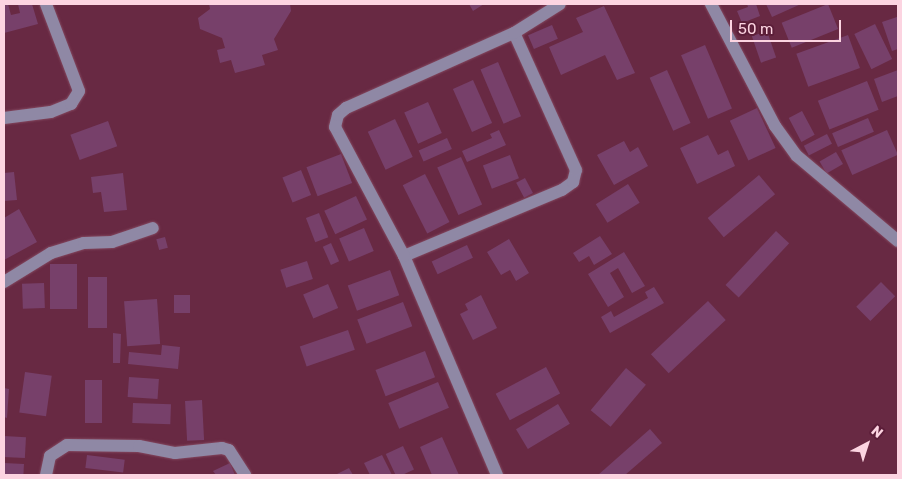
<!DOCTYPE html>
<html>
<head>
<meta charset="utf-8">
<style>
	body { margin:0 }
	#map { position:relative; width:902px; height:479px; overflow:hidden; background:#682943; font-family:Rubik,sans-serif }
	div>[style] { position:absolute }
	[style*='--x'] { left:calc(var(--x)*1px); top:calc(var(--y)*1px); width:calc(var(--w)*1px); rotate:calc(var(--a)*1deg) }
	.building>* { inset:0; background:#77406a; transform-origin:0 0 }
	.roads { filter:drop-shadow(0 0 1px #83485f) drop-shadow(0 0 1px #83485f) }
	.minor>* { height:12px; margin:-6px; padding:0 6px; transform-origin:6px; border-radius:6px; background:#8f88a5 }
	span { translate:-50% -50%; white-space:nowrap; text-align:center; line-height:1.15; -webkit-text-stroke:4px #5c1e39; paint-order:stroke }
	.frame { position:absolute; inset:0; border:5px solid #fcd4e1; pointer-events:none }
	.north { position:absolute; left:842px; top:419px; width:50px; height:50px; -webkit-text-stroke:4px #5c1e39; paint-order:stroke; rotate:40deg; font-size:14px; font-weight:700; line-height:20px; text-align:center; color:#fcd4e1 }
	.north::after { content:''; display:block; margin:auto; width:18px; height:22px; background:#fcd4e1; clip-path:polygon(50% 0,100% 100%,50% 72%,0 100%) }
	.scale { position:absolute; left:730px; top:20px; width:111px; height:22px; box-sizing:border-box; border:2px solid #fcd4e1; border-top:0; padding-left:6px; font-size:15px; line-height:18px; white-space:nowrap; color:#fcd4e1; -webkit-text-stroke:4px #5c1e39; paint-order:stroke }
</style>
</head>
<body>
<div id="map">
	<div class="building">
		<div style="clip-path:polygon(4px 4px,8px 4px,11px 15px,20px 13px,18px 4px,32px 4px,38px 24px,4px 33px)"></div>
		<div style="clip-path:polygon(209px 4px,290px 4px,291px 11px,274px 39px,278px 50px,262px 55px,265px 65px,235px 73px,231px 60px,220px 63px,217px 50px,225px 48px,222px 38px,200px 29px,198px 18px,210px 9px)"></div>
		<div style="clip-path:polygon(469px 4px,484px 4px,473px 11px)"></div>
		<div style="clip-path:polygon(747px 4px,756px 4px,760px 16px,742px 23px,737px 11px,748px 7px)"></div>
		<div style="clip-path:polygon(766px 4px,801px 4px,772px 17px)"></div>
		<div style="left:828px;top:4px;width:27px;height:50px;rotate:68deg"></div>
		<div style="clip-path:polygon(604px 6px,635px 73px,617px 80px,605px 55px,561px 75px,549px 47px,583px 32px,576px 18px)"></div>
		<div style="clip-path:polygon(897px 17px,898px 49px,892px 51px,882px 22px)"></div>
		<div style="left:875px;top:24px;width:39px;height:23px;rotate:64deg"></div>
		<div style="left:552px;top:25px;width:15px;height:26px;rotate:67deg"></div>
		<div style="left:767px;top:31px;width:28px;height:16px;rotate:71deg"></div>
		<div style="left:848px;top:35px;width:35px;height:55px;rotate:70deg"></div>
		<div style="left:705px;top:45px;width:69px;height:26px;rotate:67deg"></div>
		<div style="left:498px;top:62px;width:59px;height:19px;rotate:67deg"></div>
		<div style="left:667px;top:70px;width:58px;height:19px;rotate:66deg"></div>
		<div style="clip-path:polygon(898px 70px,898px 96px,882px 102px,874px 79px)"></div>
		<div style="left:473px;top:80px;width:47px;height:22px;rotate:66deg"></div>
		<div style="left:867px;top:81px;width:31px;height:53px;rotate:68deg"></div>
		<div style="left:428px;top:102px;width:34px;height:26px;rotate:66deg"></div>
		<div style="left:757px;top:108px;width:44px;height:30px;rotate:65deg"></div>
		<div style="left:802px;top:111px;width:27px;height:15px;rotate:62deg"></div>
		<div style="left:868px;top:118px;width:15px;height:39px;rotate:67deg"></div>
		<div style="left:395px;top:119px;width:42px;height:30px;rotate:65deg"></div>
		<div style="left:108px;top:121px;width:27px;height:40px;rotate:70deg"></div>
		<div style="clip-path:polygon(499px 130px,506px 145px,467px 162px,462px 151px,492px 138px,490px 134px)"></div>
		<div style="left:887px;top:130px;width:27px;height:50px;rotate:66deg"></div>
		<div style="left:827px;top:134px;width:11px;height:26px;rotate:63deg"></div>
		<div style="clip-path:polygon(708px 135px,718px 155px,728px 150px,735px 166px,697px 184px,680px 148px)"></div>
		<div style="left:447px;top:138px;width:12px;height:31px;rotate:66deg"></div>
		<div style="clip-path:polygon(624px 141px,630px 152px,638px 147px,648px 166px,614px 185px,597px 155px)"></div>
		<div style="left:836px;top:152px;width:14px;height:19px;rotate:60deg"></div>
		<div style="left:341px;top:154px;width:31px;height:37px;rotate:69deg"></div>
		<div style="left:510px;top:155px;width:25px;height:29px;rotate:69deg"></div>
		<div style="left:461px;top:157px;width:52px;height:26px;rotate:66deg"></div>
		<div style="left:301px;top:170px;width:27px;height:20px;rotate:68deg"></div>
		<div style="clip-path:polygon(14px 172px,17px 200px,4px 201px,4px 173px)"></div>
		<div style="clip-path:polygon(123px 173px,127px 210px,104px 212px,101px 192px,93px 193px,91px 177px)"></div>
		<div style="left:425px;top:174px;width:54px;height:25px;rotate:63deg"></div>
		<div style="left:759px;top:175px;width:25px;height:67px;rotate:50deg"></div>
		<div style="left:525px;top:178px;width:17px;height:10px;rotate:62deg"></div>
		<div style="left:628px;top:184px;width:22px;height:38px;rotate:58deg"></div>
		<div style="left:356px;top:196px;width:26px;height:35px;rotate:65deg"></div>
		<div style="clip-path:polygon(19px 209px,37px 242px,4px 260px,4px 218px)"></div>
		<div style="left:319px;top:213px;width:26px;height:14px;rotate:69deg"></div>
		<div style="left:364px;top:228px;width:25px;height:27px;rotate:67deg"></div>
		<div style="left:776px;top:231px;width:18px;height:74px;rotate:43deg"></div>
		<div style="clip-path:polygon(600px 236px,612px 254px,594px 265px,589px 256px,579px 262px,573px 253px)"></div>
		<div style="left:165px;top:237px;width:11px;height:9px;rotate:75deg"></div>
		<div style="clip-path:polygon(509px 239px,529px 273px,516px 281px,510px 270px,501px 275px,487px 252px)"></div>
		<div style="left:331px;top:243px;width:20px;height:9px;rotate:66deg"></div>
		<div style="left:467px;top:245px;width:14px;height:39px;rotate:65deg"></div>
		<div style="clip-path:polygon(624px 252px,645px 286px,632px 293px,618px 268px,610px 273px,624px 297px,608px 307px,588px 274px)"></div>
		<div style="left:307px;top:261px;width:19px;height:28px;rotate:72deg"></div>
		<div style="left:50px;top:264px;width:27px;height:45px"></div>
		<div style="left:390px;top:270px;width:27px;height:45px;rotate:70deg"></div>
		<div style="left:88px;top:277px;width:19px;height:51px"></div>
		<div style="left:881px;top:282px;width:20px;height:35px;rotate:45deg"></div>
		<div style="left:44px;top:283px;width:25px;height:22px;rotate:88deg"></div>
		<div style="left:328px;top:284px;width:26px;height:27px;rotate:67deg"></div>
		<div style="clip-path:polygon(654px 287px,664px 303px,610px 333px,601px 317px,611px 311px,614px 317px,648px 298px,645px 292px)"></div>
		<div style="left:174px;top:295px;width:16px;height:18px"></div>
		<div style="clip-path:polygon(481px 295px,497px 328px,473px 340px,460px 314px,468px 310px,465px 304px)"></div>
		<div style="left:157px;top:299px;width:45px;height:33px;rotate:86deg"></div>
		<div style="left:708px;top:301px;width:26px;height:78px;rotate:47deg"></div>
		<div style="left:403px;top:302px;width:26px;height:49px;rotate:69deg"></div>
		<div style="left:348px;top:330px;width:21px;height:51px;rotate:71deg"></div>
		<div style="clip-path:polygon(113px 333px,121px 334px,120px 363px,113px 363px)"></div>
		<div style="clip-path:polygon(162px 345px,180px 347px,178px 369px,128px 364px,129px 352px,161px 355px)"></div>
		<div style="left:425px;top:351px;width:28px;height:53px;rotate:69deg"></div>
		<div style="left:546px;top:367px;width:30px;height:57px;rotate:62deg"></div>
		<div style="left:626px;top:368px;width:26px;height:55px;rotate:40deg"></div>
		<div style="left:25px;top:372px;width:27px;height:41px;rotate:8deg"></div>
		<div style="left:129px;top:377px;width:30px;height:20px;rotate:4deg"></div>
		<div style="left:85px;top:380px;width:17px;height:43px"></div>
		<div style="left:438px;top:382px;width:28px;height:54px;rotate:67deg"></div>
		<div style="clip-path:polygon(4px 388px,9px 389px,7px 418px,4px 417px)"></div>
		<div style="left:202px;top:400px;width:40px;height:17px;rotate:87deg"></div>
		<div style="left:133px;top:403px;width:38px;height:20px;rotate:2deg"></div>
		<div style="left:558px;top:404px;width:23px;height:49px;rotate:59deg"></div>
		<div style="clip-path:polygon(650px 429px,662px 443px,625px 475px,598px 475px)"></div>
		<div style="left:4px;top:436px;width:22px;height:21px;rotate:3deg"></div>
		<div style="clip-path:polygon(442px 437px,459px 475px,432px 475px,420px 447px)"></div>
		<div style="left:403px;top:446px;width:26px;height:19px;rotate:65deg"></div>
		<div style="left:87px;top:455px;width:38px;height:13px;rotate:7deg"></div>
		<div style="clip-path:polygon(382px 455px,392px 475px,370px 475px,364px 463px)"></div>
		<div style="left:4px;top:463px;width:20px;height:12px;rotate:3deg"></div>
		<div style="clip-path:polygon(230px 463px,235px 475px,216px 475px,213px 471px)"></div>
		<div style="clip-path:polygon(349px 468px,353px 475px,335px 475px)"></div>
	</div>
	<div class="roads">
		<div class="minor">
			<div style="--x:711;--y:4;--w:138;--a:62.3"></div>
			<div style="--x:775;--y:126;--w:37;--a:54"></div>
			<div style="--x:797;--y:156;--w:132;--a:40.1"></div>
			<div style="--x:4;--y:118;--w:47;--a:-7.3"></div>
			<div style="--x:51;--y:112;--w:22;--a:-22"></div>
			<div style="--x:71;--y:104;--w:15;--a:-58"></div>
			<div style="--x:79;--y:91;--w:93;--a:-110.8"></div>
			<div style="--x:404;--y:256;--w:171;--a:-22.7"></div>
			<div style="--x:562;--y:190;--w:14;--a:-36"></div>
			<div style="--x:573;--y:182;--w:12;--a:-76"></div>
			<div style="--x:576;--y:170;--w:150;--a:-114.3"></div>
			<div style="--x:4;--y:282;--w:55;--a:-31.7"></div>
			<div style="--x:51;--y:253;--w:34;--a:-17"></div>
			<div style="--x:84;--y:243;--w:28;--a:-2"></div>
			<div style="--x:112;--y:242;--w:43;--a:-18.9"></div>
			<div style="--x:46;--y:475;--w:19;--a:-78"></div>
			<div style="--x:50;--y:456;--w:20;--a:-33"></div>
			<div style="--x:67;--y:445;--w:72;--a:0.8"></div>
			<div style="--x:139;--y:446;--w:37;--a:11"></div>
			<div style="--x:175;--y:453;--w:47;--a:-6.1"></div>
			<div style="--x:222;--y:448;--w:7;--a:16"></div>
			<div style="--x:229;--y:450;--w:30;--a:57"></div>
			<div style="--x:497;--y:475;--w:238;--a:-113"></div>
			<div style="--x:404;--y:256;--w:146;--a:-118.1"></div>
			<div style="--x:335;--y:127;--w:12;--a:-76"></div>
			<div style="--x:338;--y:115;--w:11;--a:-41"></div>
			<div style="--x:346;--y:108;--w:184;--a:-24.1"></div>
			<div style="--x:514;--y:33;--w:54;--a:-32.2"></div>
		</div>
	</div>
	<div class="frame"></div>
	<div class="north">N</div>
	<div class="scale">50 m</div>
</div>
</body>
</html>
